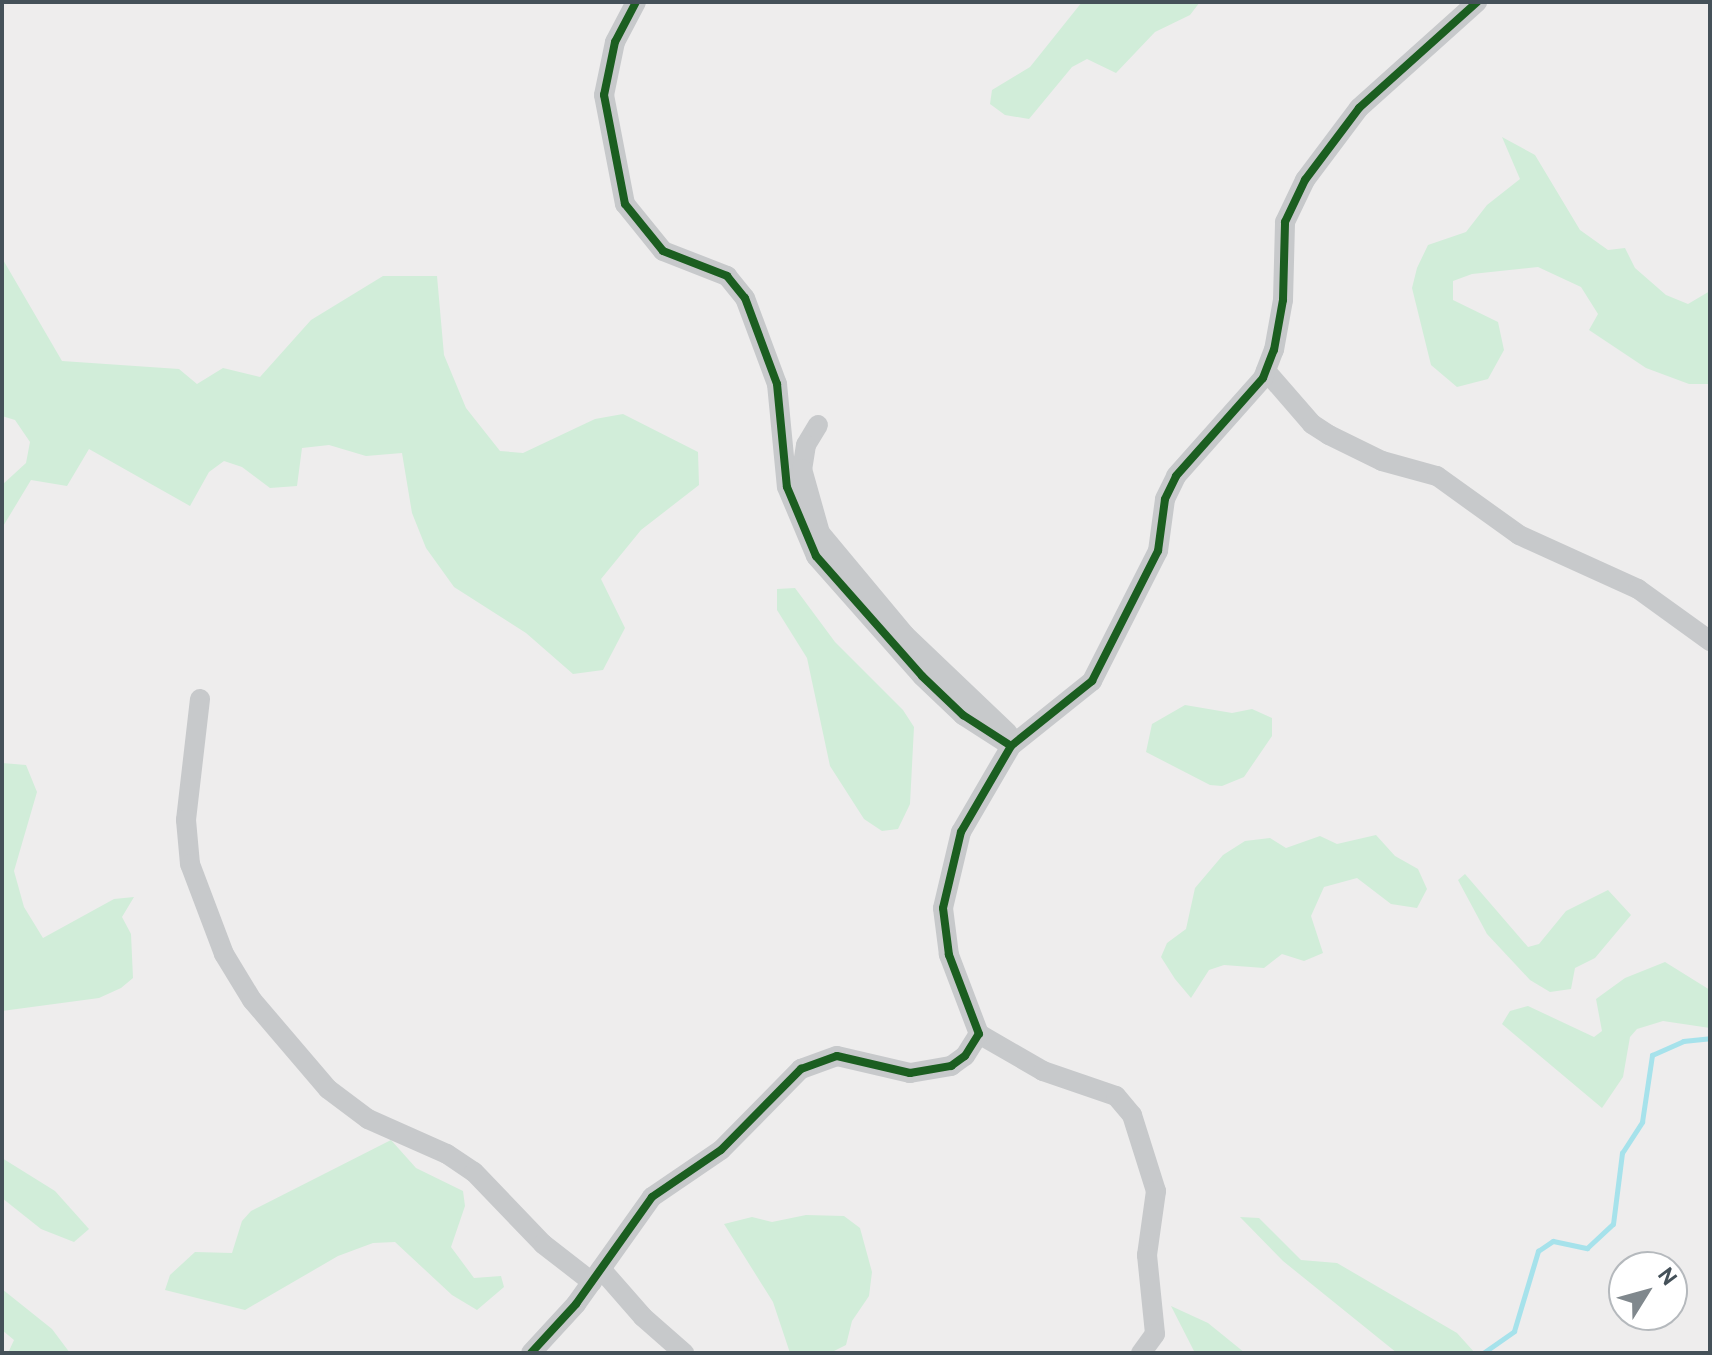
<!DOCTYPE html>
<html>
<head>
<meta charset="utf-8">
<style>
	body { margin:0 }
	#map { position:relative; width:1712px; height:1355px; overflow:hidden; background:#eeeded; font-family:Overpass,sans-serif }
	div>[style] { position:absolute }
	[style*='--x'] { left:calc(var(--x)*1px); top:calc(var(--y)*1px); width:calc(var(--w)*1px); rotate:calc(var(--a)*1deg) }
	.green>* { inset:0; background:#d1edd9 }
	.stream>* { height:5px; margin:-2.5px; padding:0 2.5px; transform-origin:2.5px; border-radius:2.5px; background:#a6e2eb }
	.street>* { height:20px; margin:-10px; padding:0 10px; transform-origin:10px; border-radius:10px; background:#c7c9cb }
	.cycleway>* { height:8px; margin:-4px; padding:0 4px; transform-origin:4px; border-radius:4px; background:#1b5e20 }
	span { translate:-50% -50%; white-space:nowrap; text-align:center; line-height:1.15; -webkit-text-stroke:7px #fff; paint-order:stroke }
	.frame { position:absolute; inset:0; border:4px solid #455159; pointer-events:none }
	.north { position:absolute; left:1608px; top:1251px; width:80px; height:80px; box-sizing:border-box; background:#fff; border:2px solid #b5b9bd; border-radius:50%; rotate:53deg; font-size:22px; font-weight:700; line-height:32px; text-align:center; color:#455159 }
	.north::after { content:''; display:block; margin:auto; width:28px; height:36px; background:#80888d; clip-path:polygon(50% 0,100% 100%,50% 72%,0 100%) }
</style>
</head>
<body>
<div id="map">
	<div class="green">
		<div style="clip-path:polygon(1082px 2px,1200px 2px,1190px 15px,1155px 32px,1116px 73px,1087px 59px,1072px 67px,1029px 119px,1005px 115px,990px 104px,992px 90px,1030px 67px)"></div>
		<div style="clip-path:polygon(1502px 137px,1535px 155px,1580px 230px,1608px 250px,1625px 248px,1635px 268px,1666px 295px,1688px 304px,1710px 291px,1710px 384px,1689px 384px,1646px 368px,1589px 330px,1598px 314px,1581px 287px,1538px 267px,1472px 274px,1453px 281px,1453px 300px,1498px 322px,1504px 350px,1488px 379px,1457px 387px,1431px 365px,1412px 288px,1417px 268px,1428px 245px,1466px 232px,1487px 205px,1520px 179px)"></div>
		<div style="clip-path:polygon(2px 258px,62px 361px,179px 369px,197px 384px,223px 368px,260px 377px,311px 320px,383px 276px,437px 276px,444px 355px,466px 408px,500px 451px,523px 453px,595px 419px,623px 414px,698px 452px,699px 485px,641px 530px,601px 579px,625px 628px,603px 670px,573px 674px,526px 633px,454px 587px,426px 548px,412px 513px,402px 453px,366px 456px,329px 445px,302px 448px,297px 486px,270px 488px,242px 467px,224px 461px,209px 472px,190px 506px,89px 449px,67px 486px,31px 480px,2px 528px,2px 485px,26px 463px,30px 442px,15px 420px,2px 416px)"></div>
		<div style="clip-path:polygon(795px 588px,835px 642px,903px 710px,914px 727px,910px 804px,898px 829px,882px 831px,864px 819px,830px 766px,807px 658px,777px 610px,777px 589px)"></div>
		<div style="clip-path:polygon(1185px 705px,1232px 713px,1252px 709px,1272px 718px,1272px 736px,1244px 777px,1222px 786px,1210px 785px,1146px 752px,1152px 724px)"></div>
		<div style="clip-path:polygon(2px 763px,26px 765px,37px 792px,14px 871px,24px 907px,43px 938px,114px 899px,134px 897px,122px 917px,131px 934px,133px 978px,121px 988px,99px 998px,2px 1011px)"></div>
		<div style="clip-path:polygon(1376px 835px,1395px 856px,1418px 869px,1427px 889px,1417px 908px,1391px 904px,1357px 878px,1324px 887px,1311px 916px,1323px 953px,1304px 961px,1282px 954px,1264px 968px,1224px 965px,1209px 970px,1191px 998px,1175px 979px,1161px 957px,1167px 943px,1186px 929px,1195px 888px,1223px 855px,1245px 841px,1270px 838px,1286px 848px,1320px 836px,1337px 844px)"></div>
		<div style="clip-path:polygon(1465px 874px,1528px 947px,1539px 944px,1566px 911px,1608px 890px,1631px 915px,1595px 958px,1575px 968px,1571px 989px,1550px 992px,1530px 980px,1487px 934px,1458px 880px)"></div>
		<div style="clip-path:polygon(1665px 962px,1710px 990px,1710px 1028px,1663px 1021px,1637px 1029px,1630px 1037px,1623px 1077px,1602px 1108px,1502px 1024px,1510px 1011px,1528px 1006px,1594px 1037px,1602px 1031px,1596px 999px,1625px 978px)"></div>
		<div style="clip-path:polygon(391px 1140px,416px 1168px,463px 1191px,465px 1206px,451px 1247px,474px 1278px,501px 1276px,504px 1287px,477px 1310px,452px 1295px,395px 1242px,373px 1243px,338px 1256px,245px 1310px,165px 1290px,170px 1275px,195px 1252px,232px 1253px,242px 1221px,251px 1211px)"></div>
		<div style="clip-path:polygon(2px 1158px,55px 1191px,89px 1229px,74px 1242px,41px 1229px,2px 1198px)"></div>
		<div style="clip-path:polygon(806px 1215px,844px 1216px,860px 1228px,872px 1272px,869px 1296px,852px 1321px,846px 1345px,830px 1353px,790px 1353px,773px 1302px,724px 1224px,752px 1217px,772px 1222px)"></div>
		<div style="clip-path:polygon(1240px 1217px,1259px 1218px,1301px 1260px,1337px 1263px,1457px 1333px,1475px 1353px,1397px 1353px,1283px 1261px)"></div>
		<div style="clip-path:polygon(2px 1289px,52px 1329px,70px 1353px,8px 1353px,14px 1340px,2px 1330px)"></div>
		<div style="clip-path:polygon(1171px 1306px,1208px 1323px,1245px 1353px,1195px 1353px)"></div>
	</div>
	<div class="stream">
		<div style="--x:1483;--y:1353;--w:38;--a:-35"></div>
		<div style="--x:1514;--y:1331;--w:84;--a:-73.3"></div>
		<div style="--x:1538;--y:1251;--w:18;--a:-34"></div>
		<div style="--x:1553;--y:1241;--w:35;--a:12"></div>
		<div style="--x:1587;--y:1248;--w:35;--a:-43"></div>
		<div style="--x:1613;--y:1224;--w:72;--a:-82.8"></div>
		<div style="--x:1622;--y:1153;--w:37;--a:-57"></div>
		<div style="--x:1642;--y:1122;--w:68;--a:-81.5"></div>
		<div style="--x:1652;--y:1055;--w:34;--a:-24"></div>
		<div style="--x:1683;--y:1041;--w:27;--a:-6"></div>
	</div>
	<div class="street">
		<div style="--x:636;--y:2;--w:45;--a:117.7"></div>
		<div style="--x:615;--y:42;--w:54;--a:101.7"></div>
		<div style="--x:604;--y:95;--w:111;--a:79.1"></div>
		<div style="--x:625;--y:204;--w:60;--a:51"></div>
		<div style="--x:663;--y:251;--w:69;--a:21.3"></div>
		<div style="--x:727;--y:276;--w:28;--a:51"></div>
		<div style="--x:745;--y:298;--w:92;--a:69.6"></div>
		<div style="--x:777;--y:384;--w:103;--a:84.5"></div>
		<div style="--x:787;--y:487;--w:75;--a:67.2"></div>
		<div style="--x:816;--y:556;--w:160;--a:48.5"></div>
		<div style="--x:922;--y:676;--w:57;--a:43.6"></div>
		<div style="--x:963;--y:715;--w:57;--a:32.9"></div>
		<div style="--x:1266;--y:371;--w:70;--a:49"></div>
		<div style="--x:1312;--y:424;--w:20;--a:33"></div>
		<div style="--x:1329;--y:435;--w:59;--a:26.1"></div>
		<div style="--x:1382;--y:461;--w:57;--a:15.3"></div>
		<div style="--x:1437;--y:476;--w:101;--a:35.7"></div>
		<div style="--x:1519;--y:535;--w:131;--a:24.4"></div>
		<div style="--x:1638;--y:589;--w:89;--a:35.8"></div>
		<div style="--x:818;--y:425;--w:23;--a:121"></div>
		<div style="--x:806;--y:445;--w:24;--a:99"></div>
		<div style="--x:802;--y:469;--w:66;--a:74.3"></div>
		<div style="--x:820;--y:533;--w:133;--a:50.2"></div>
		<div style="--x:905;--y:635;--w:142;--a:43.6"></div>
		<div style="--x:200;--y:699;--w:122;--a:96.6"></div>
		<div style="--x:186;--y:820;--w:44;--a:84.8"></div>
		<div style="--x:190;--y:864;--w:96;--a:69.3"></div>
		<div style="--x:224;--y:954;--w:54;--a:58.7"></div>
		<div style="--x:252;--y:1000;--w:117;--a:49.5"></div>
		<div style="--x:328;--y:1089;--w:50;--a:36.9"></div>
		<div style="--x:368;--y:1119;--w:86;--a:23.9"></div>
		<div style="--x:447;--y:1154;--w:32;--a:34"></div>
		<div style="--x:474;--y:1172;--w:100;--a:46.2"></div>
		<div style="--x:543;--y:1244;--w:62;--a:37.8"></div>
		<div style="--x:979;--y:1034;--w:74;--a:30"></div>
		<div style="--x:1043;--y:1071;--w:77;--a:18.9"></div>
		<div style="--x:1116;--y:1096;--w:25;--a:50"></div>
		<div style="--x:1132;--y:1115;--w:80;--a:72.5"></div>
		<div style="--x:1156;--y:1191;--w:65;--a:98"></div>
		<div style="--x:1147;--y:1255;--w:79;--a:84.2"></div>
		<div style="--x:1155;--y:1334;--w:24;--a:126"></div>
		<div style="--x:601;--y:1269;--w:64;--a:48.8"></div>
		<div style="--x:643;--y:1317;--w:55;--a:41.3"></div>
		<div style="--x:531;--y:1353;--w:67;--a:-47.4"></div>
		<div style="--x:576;--y:1304;--w:131;--a:-54.6"></div>
		<div style="--x:652;--y:1197;--w:83;--a:-34.3"></div>
		<div style="--x:721;--y:1150;--w:114;--a:-45.4"></div>
		<div style="--x:801;--y:1069;--w:38;--a:-20"></div>
		<div style="--x:837;--y:1056;--w:75;--a:13.1"></div>
		<div style="--x:910;--y:1073;--w:42;--a:-9.7"></div>
		<div style="--x:951;--y:1066;--w:17;--a:-36"></div>
		<div style="--x:965;--y:1056;--w:26;--a:-58"></div>
		<div style="--x:979;--y:1034;--w:85;--a:-110.8"></div>
		<div style="--x:949;--y:955;--w:47;--a:-97.3"></div>
		<div style="--x:943;--y:908;--w:78;--a:-76.7"></div>
		<div style="--x:961;--y:832;--w:99;--a:-59.8"></div>
		<div style="--x:1011;--y:746;--w:104;--a:-38.7"></div>
		<div style="--x:1092;--y:681;--w:146;--a:-63.1"></div>
		<div style="--x:1158;--y:551;--w:52;--a:-82.3"></div>
		<div style="--x:1165;--y:499;--w:25;--a:-64"></div>
		<div style="--x:1176;--y:476;--w:131;--a:-48.4"></div>
		<div style="--x:1263;--y:378;--w:30;--a:-69"></div>
		<div style="--x:1274;--y:350;--w:51;--a:-79.8"></div>
		<div style="--x:1283;--y:300;--w:78;--a:-88.5"></div>
		<div style="--x:1285;--y:222;--w:47;--a:-64.5"></div>
		<div style="--x:1305;--y:180;--w:90;--a:-53.1"></div>
		<div style="--x:1359;--y:108;--w:159;--a:-41.9"></div>
	</div>
	<div class="cycleway">
		<div style="--x:636;--y:2;--w:45;--a:117.7"></div>
		<div style="--x:615;--y:42;--w:54;--a:101.7"></div>
		<div style="--x:604;--y:95;--w:111;--a:79.1"></div>
		<div style="--x:625;--y:204;--w:60;--a:51"></div>
		<div style="--x:663;--y:251;--w:69;--a:21.3"></div>
		<div style="--x:727;--y:276;--w:28;--a:51"></div>
		<div style="--x:745;--y:298;--w:92;--a:69.6"></div>
		<div style="--x:777;--y:384;--w:103;--a:84.5"></div>
		<div style="--x:787;--y:487;--w:75;--a:67.2"></div>
		<div style="--x:816;--y:556;--w:160;--a:48.5"></div>
		<div style="--x:922;--y:676;--w:57;--a:43.6"></div>
		<div style="--x:963;--y:715;--w:57;--a:32.9"></div>
		<div style="--x:531;--y:1353;--w:67;--a:-47.4"></div>
		<div style="--x:576;--y:1304;--w:131;--a:-54.6"></div>
		<div style="--x:652;--y:1197;--w:83;--a:-34.3"></div>
		<div style="--x:721;--y:1150;--w:114;--a:-45.4"></div>
		<div style="--x:801;--y:1069;--w:38;--a:-20"></div>
		<div style="--x:837;--y:1056;--w:75;--a:13.1"></div>
		<div style="--x:910;--y:1073;--w:42;--a:-9.7"></div>
		<div style="--x:951;--y:1066;--w:17;--a:-36"></div>
		<div style="--x:965;--y:1056;--w:26;--a:-58"></div>
		<div style="--x:979;--y:1034;--w:85;--a:-110.8"></div>
		<div style="--x:949;--y:955;--w:47;--a:-97.3"></div>
		<div style="--x:943;--y:908;--w:78;--a:-76.7"></div>
		<div style="--x:961;--y:832;--w:99;--a:-59.8"></div>
		<div style="--x:1011;--y:746;--w:104;--a:-38.7"></div>
		<div style="--x:1092;--y:681;--w:146;--a:-63.1"></div>
		<div style="--x:1158;--y:551;--w:52;--a:-82.3"></div>
		<div style="--x:1165;--y:499;--w:25;--a:-64"></div>
		<div style="--x:1176;--y:476;--w:131;--a:-48.4"></div>
		<div style="--x:1263;--y:378;--w:30;--a:-69"></div>
		<div style="--x:1274;--y:350;--w:51;--a:-79.8"></div>
		<div style="--x:1283;--y:300;--w:78;--a:-88.5"></div>
		<div style="--x:1285;--y:222;--w:47;--a:-64.5"></div>
		<div style="--x:1305;--y:180;--w:90;--a:-53.1"></div>
		<div style="--x:1359;--y:108;--w:159;--a:-41.9"></div>
	</div>
	<div class="frame"></div>
	<div class="north">N</div>
</div>
</body>
</html>
